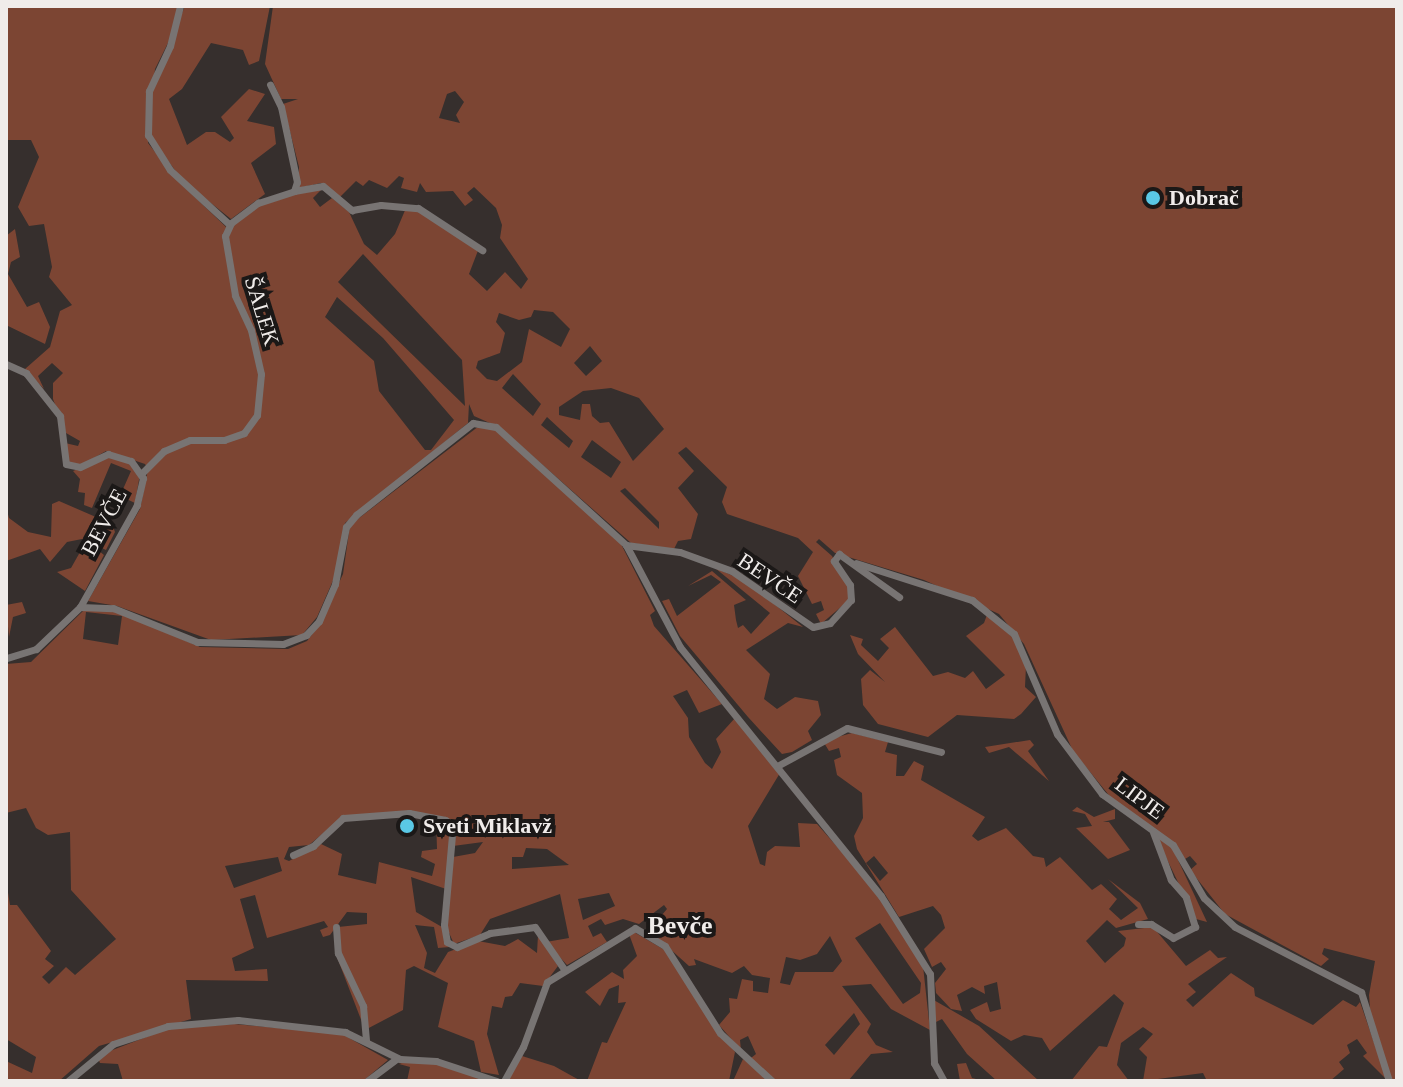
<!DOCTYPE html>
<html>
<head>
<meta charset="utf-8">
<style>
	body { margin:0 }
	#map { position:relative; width:1403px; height:1087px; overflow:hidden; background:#362f2d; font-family:Georgia,serif }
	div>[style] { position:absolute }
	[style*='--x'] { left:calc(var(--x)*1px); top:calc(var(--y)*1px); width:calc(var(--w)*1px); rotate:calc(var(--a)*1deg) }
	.green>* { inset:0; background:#7c4533 }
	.minor>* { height:7px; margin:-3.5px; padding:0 3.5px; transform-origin:3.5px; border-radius:3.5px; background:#787473 }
	.dots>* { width:22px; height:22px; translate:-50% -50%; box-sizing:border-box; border:4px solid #1b1817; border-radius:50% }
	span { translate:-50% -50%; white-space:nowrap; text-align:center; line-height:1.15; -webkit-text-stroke:8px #1b1817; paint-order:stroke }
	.poi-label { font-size:22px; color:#f0ecea; font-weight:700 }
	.left { translate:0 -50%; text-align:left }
	.street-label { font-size:22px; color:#f0ecea }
	.quarter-label { font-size:26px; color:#f0ecea; font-weight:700 }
	.frame { position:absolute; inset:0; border:8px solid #f0ecea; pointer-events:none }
</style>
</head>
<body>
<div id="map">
	<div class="green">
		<div style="clip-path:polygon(evenodd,6px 6px,178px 6px,176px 27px,155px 69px,148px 143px,178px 181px,226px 227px,255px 207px,308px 188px,321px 190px,313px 198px,320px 207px,332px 198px,349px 212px,364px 244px,377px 255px,395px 234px,406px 208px,417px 210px,479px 248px,469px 274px,487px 291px,505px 272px,521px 289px,528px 279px,500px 238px,502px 225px,496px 208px,474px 187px,467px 193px,473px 200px,465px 206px,453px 191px,426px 192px,420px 183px,417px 192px,401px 188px,404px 178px,399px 176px,387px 188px,369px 180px,363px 186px,356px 181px,339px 198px,321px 183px,298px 188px,299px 167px,283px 104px,298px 99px,281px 99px,265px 64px,273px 6px,1397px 6px,1397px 1081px,1391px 1081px,1372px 1035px,1369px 995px,1375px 961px,1324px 948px,1322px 954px,1329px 959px,1321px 966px,1225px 914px,1190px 870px,1197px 864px,1190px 856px,1185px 859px,1112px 799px,1073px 751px,1024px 644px,999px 614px,924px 580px,835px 553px,819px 539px,816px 542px,832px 556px,849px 587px,849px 600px,821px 624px,816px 614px,824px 610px,821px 601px,812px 604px,798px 576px,813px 552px,798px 538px,727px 514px,722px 502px,727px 487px,686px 447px,678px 453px,694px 471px,678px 488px,698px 514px,691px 539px,678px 541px,674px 549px,631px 543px,501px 428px,474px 416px,469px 404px,468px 423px,345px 523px,339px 567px,317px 617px,302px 635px,211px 640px,117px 606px,88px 601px,140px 509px,148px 469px,145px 464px,106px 451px,83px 464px,71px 464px,65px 459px,65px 443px,78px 446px,80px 441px,66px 433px,53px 399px,53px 383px,63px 373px,52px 363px,38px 376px,44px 389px,25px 369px,50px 347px,60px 311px,72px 305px,49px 277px,52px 267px,44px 224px,29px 226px,18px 207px,39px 157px,31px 140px,6px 140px,6px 6px,455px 91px,464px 102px,456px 115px,460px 123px,439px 118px,447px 94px,455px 91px,6px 6px,363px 254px,462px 360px,465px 406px,338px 282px,363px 254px,6px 6px,337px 297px,383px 338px,454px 420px,431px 450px,425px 450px,379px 391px,374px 361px,325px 317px,337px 297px,6px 6px,534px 310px,553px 312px,570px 329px,561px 347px,529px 329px,522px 362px,497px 381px,487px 379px,476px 368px,478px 361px,500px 353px,505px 333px,496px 322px,499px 313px,519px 320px,531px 317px,534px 310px,6px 6px,590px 346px,602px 361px,586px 376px,574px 363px,590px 346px,6px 6px,513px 374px,541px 404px,533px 416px,502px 388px,513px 374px,6px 6px,611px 388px,639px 398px,664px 429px,633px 461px,609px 422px,600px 423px,592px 416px,590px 404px,582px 404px,580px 420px,559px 415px,559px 407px,583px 391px,611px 388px,6px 6px,547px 417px,573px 441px,569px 448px,541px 425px,547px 417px,6px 6px,592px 440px,621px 462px,611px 478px,581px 457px,592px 440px,6px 6px,625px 488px,659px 522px,659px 529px,620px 491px,625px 488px)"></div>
		<div style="clip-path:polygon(185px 6px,270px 6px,259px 61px,249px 65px,243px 50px,211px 43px,182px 89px,169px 99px,187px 145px,206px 132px,215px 132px,230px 142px,234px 138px,221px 117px,249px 89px,265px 94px,247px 121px,274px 127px,276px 144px,251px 163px,265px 194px,231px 219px,182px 180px,151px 137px,152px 84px)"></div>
		<div style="clip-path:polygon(15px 229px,20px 257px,11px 262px,8px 274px,27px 307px,39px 302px,50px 327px,45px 344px,6px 325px,6px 236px)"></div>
		<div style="clip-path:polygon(evenodd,479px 426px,498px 431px,621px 544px,655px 611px,650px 615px,654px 626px,722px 704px,699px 713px,687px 690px,673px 696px,688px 718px,689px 737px,705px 763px,712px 769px,721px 752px,716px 739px,735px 718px,780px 773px,748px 826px,760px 864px,765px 866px,767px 852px,775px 846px,800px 847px,798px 823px,817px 824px,879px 894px,923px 966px,930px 1030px,891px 1009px,871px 984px,842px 986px,871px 1024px,867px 1032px,876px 1045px,893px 1052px,871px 1054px,848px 1081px,774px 1081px,751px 1058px,756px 1054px,748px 1036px,740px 1040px,741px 1050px,719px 1025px,730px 1012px,729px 998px,737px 999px,742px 979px,753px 981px,753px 991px,768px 993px,770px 978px,752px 975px,744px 966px,732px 973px,694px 959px,696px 965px,689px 966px,649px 930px,667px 909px,664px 905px,639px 924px,623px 919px,605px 925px,601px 919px,588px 926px,593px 937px,601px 933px,607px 942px,567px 965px,546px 942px,569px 938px,560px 894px,490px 919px,480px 935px,454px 944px,446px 926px,453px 857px,475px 853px,483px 842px,453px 846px,461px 820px,345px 815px,309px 845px,289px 847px,284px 859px,289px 861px,321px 844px,342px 854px,338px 875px,376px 884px,379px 862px,432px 876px,435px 864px,421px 857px,422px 851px,437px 849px,436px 819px,451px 828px,446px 889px,411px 877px,416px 912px,442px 927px,450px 947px,438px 948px,434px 927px,415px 925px,427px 953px,424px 968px,435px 973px,448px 952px,478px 941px,505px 946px,518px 939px,537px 953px,538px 935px,558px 966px,543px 986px,520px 983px,512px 996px,505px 997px,502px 1008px,492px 1006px,487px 1034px,499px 1075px,481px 1072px,474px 1041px,438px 1027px,448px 983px,414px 966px,406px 970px,403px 1010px,365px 1030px,335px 952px,338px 927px,367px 924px,367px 913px,347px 912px,330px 935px,323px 937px,320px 930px,328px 927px,324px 921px,267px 938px,255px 895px,240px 899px,254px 948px,232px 958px,235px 971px,267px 969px,268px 981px,186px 980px,191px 1019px,99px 1046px,59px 1081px,6px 1081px,6px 1061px,32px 1073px,36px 1057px,6px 1039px,6px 880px,10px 905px,17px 905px,51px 951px,45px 959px,54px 966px,42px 977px,49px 984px,66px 967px,75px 975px,116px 939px,71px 890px,70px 832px,48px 835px,36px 828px,26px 808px,6px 813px,6px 664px,31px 662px,85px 609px,114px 610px,200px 647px,288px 649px,307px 641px,320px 624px,343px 574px,350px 525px,479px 426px,86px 612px,122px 616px,118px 645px,83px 639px,86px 612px,479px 426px,526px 848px,547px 849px,569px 865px,512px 869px,512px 857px,523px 857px,526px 848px,479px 426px,278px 857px,282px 871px,234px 888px,225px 866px,278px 857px,479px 426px,609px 893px,615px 906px,583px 920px,578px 899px,609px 893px,479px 426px,880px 923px,921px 983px,920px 993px,903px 1004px,855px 938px,880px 923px,479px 426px,830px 936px,842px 961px,833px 972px,795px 972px,790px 985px,780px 983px,786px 957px,800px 960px,817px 954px,830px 936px,479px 426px,854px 1013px,860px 1024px,834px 1055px,825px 1045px,854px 1013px)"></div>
		<div style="clip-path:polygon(106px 457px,127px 462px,140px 474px,135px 503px,120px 496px,131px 471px,111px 463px,92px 508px,84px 505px,85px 493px,78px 492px,80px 479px,73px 471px)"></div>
		<div style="clip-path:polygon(59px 501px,112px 524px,115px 532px,106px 550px,82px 539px,67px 542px,50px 562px,40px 549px,6px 561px,6px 507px,9px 518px,28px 532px,51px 537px,52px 504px)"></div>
		<div style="clip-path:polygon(84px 545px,92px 545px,104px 555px,85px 591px,57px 572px,71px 568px)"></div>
		<div style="clip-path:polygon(715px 568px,745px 581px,803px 627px,788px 623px,746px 650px,770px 674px,764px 699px,777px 709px,795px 697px,818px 701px,821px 715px,808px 731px,812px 740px,792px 752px,782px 754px,748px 717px,680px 636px,662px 601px,669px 599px,677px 616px,721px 582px,711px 575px,688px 586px,712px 571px,746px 600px,734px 605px,736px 620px,738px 628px,743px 625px,751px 634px,770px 613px)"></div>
		<div style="clip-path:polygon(22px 602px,26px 613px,13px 617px,9px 637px,6px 605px)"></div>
		<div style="clip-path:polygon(988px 612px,1014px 639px,1026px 666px,1025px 687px,1036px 697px,1021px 714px,1014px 719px,957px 715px,928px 737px,878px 724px,863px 705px,861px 679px,870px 670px,885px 682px,858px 654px,850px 635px,863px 639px,861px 645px,878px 661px,889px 648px,880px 639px,895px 627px,933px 676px,948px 672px,965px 678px,973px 671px,986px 689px,1005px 675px,966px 636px,984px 623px)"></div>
		<div style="clip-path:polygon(evenodd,852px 733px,888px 742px,885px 752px,897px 755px,896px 776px,904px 776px,914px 761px,924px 766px,921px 780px,985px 817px,972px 836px,978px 841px,1006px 828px,1033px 856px,1044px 858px,1046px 867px,1060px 857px,1092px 890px,1101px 884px,1117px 899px,1109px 909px,1121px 920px,1138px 908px,1108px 879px,1140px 903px,1148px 919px,1116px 928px,1107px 920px,1086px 941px,1105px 963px,1124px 946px,1126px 938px,1118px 931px,1153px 927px,1186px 966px,1210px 950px,1218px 958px,1227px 957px,1188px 984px,1196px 992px,1186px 1000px,1193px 1007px,1231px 973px,1254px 988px,1255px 996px,1313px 1025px,1343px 1000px,1356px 1007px,1360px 1002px,1387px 1080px,1363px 1056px,1367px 1053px,1357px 1039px,1347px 1045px,1350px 1053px,1339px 1062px,1344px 1069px,1330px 1081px,1207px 1081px,1203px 1073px,1143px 1081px,1147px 1057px,1139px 1049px,1153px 1034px,1143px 1027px,1121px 1043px,1117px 1065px,1129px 1081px,1071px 1081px,1099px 1046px,1107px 1047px,1124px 1003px,1114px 994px,1050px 1051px,1042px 1038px,1024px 1035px,1011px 1041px,976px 1019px,970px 1010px,987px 1002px,990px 1012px,1001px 1009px,997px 982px,984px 986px,985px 994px,972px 987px,957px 995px,962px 1011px,951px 1009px,936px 993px,935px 983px,946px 969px,941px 962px,932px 967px,924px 949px,945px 928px,941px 915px,933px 906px,899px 917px,857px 849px,854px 836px,863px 818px,862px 793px,837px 775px,834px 760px,841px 757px,839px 748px,829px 751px,823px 741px,852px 733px,874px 856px,888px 873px,880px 881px,866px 863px,874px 856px)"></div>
		<div style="clip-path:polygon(1030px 740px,1034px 745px,1028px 751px,1049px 781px,1009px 747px,989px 753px,985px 747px)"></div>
		<div style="clip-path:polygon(1077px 807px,1094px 817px,1115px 809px,1115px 819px,1103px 822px,1109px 822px,1130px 850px,1108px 859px,1076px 828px,1092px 826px,1085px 814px,1072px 811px)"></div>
		<div style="clip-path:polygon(1156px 837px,1171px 845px,1207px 922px,1196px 919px)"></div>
		<div style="clip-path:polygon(634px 932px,668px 952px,735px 1052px,729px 1081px,587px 1081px,602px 1042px,607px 1043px,626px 1002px,618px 1003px,619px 985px,609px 989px,600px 1006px,585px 992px,612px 972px,624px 979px,623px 970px,637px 956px,629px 934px)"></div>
		<div style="clip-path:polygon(932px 999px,979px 1026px,1039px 1081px,997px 1081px,967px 1054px,942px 1019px,934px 1023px)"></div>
		<div style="clip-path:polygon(234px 1024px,342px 1034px,388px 1060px,363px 1081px,123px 1081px,118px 1064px,100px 1063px,97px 1056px,167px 1029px)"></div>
		<div style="clip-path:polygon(522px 1056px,554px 1066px,581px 1081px,507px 1081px)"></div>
		<div style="clip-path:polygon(743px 1059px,746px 1061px,768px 1081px,733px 1081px)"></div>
		<div style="clip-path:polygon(407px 1061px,431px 1062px,492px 1081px,407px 1081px,410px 1067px,399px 1064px)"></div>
		<div style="clip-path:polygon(966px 1063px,972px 1078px,984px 1081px,960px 1081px,957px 1064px)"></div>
	</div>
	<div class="minor">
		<div style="--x:180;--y:6;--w:41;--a:104"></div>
		<div style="--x:170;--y:46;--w:50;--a:115"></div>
		<div style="--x:149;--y:91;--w:44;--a:91.3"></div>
		<div style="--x:148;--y:135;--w:41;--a:57.8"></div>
		<div style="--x:170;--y:170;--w:80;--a:42.5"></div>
		<div style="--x:294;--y:191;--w:29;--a:-10"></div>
		<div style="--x:323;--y:186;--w:38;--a:40"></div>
		<div style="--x:352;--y:210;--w:29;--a:-10"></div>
		<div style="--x:381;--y:205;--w:37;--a:5"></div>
		<div style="--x:418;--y:208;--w:77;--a:33.3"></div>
		<div style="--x:6;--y:364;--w:22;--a:24"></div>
		<div style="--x:26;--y:373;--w:55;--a:51.7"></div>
		<div style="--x:60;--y:416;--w:48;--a:82.9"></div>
		<div style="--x:66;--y:464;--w:14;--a:12"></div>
		<div style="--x:80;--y:467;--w:31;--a:-25"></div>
		<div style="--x:108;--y:454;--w:24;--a:17"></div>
		<div style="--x:131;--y:461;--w:21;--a:55"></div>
		<div style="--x:143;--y:478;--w:28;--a:103"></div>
		<div style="--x:137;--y:505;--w:117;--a:119.2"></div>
		<div style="--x:80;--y:607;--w:61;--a:136.3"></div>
		<div style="--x:36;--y:649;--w:31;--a:163"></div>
		<div style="--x:142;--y:473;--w:31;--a:-45"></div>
		<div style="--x:164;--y:451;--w:28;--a:-23"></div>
		<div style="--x:190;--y:440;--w:34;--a:0"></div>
		<div style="--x:224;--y:440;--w:21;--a:-19"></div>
		<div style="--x:244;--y:433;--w:22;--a:-54"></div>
		<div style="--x:257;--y:415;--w:41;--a:-84.4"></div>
		<div style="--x:261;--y:374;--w:45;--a:-102.8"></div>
		<div style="--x:251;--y:330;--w:38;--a:-115"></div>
		<div style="--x:235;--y:295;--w:60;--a:-99.6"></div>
		<div style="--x:225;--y:236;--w:14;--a:-65"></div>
		<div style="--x:231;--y:223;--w:34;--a:-37"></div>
		<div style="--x:258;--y:203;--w:38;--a:-18"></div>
		<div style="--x:294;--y:191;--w:9;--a:-72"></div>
		<div style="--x:297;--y:182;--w:77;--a:-102"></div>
		<div style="--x:281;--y:107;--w:25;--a:-116"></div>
		<div style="--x:626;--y:545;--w:54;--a:7.4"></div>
		<div style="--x:680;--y:552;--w:55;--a:20.1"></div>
		<div style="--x:732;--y:571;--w:98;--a:34.7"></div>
		<div style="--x:813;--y:627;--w:17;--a:-13"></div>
		<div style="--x:830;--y:623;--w:31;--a:-48"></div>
		<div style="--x:851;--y:600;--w:15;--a:-94"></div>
		<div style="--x:850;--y:585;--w:29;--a:-124"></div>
		<div style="--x:834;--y:561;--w:9;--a:-54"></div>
		<div style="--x:839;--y:554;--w:74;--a:35.6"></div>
		<div style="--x:856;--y:563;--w:122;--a:17.7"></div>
		<div style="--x:972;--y:600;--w:54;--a:39"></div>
		<div style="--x:1014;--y:634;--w:109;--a:66.7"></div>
		<div style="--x:1057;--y:734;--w:75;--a:53.1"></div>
		<div style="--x:1102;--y:794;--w:87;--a:35.7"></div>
		<div style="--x:1173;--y:845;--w:61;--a:59.7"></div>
		<div style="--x:1204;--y:898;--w:42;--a:43.1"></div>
		<div style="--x:1235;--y:927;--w:142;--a:27.3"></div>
		<div style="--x:1361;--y:992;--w:93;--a:72.5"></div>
		<div style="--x:80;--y:607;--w:33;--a:2"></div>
		<div style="--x:113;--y:608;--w:91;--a:22"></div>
		<div style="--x:197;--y:642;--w:86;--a:1.3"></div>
		<div style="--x:283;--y:644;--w:25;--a:-21"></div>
		<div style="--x:306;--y:635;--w:19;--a:-47"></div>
		<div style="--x:319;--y:621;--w:40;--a:-66.6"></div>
		<div style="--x:335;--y:584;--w:58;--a:-79.1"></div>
		<div style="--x:346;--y:527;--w:16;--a:-50"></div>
		<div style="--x:356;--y:515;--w:149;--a:-38.2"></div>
		<div style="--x:473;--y:423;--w:23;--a:10"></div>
		<div style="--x:496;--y:427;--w:176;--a:42.2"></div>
		<div style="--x:626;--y:545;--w:115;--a:62.1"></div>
		<div style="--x:680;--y:647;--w:320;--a:51.1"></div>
		<div style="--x:881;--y:896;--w:92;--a:57.9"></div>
		<div style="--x:930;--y:974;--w:89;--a:87.4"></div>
		<div style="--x:934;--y:1063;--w:21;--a:61"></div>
		<div style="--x:779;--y:765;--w:77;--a:-28.6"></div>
		<div style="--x:847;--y:728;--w:97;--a:14.3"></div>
		<div style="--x:293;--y:855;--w:22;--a:-24"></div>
		<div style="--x:313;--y:846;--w:41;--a:-43"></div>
		<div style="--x:343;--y:818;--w:66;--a:-4.3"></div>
		<div style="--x:409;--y:813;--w:37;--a:11"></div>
		<div style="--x:445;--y:820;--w:9;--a:27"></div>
		<div style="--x:453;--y:824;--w:101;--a:95.1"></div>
		<div style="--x:444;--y:925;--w:17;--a:80"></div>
		<div style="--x:447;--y:942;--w:11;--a:27"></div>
		<div style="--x:457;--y:947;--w:36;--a:-23"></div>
		<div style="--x:490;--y:933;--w:45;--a:-7.6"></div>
		<div style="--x:535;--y:927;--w:51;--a:55.4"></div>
		<div style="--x:1138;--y:924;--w:13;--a:0"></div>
		<div style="--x:1151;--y:924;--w:26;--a:32"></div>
		<div style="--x:1173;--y:938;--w:25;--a:-27"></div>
		<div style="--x:1195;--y:927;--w:31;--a:-107"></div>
		<div style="--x:1186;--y:897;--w:23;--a:-131"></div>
		<div style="--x:1171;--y:880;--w:51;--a:-110.6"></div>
		<div style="--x:336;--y:927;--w:26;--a:86"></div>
		<div style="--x:338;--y:953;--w:59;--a:64.7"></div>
		<div style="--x:363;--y:1006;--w:35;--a:85"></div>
		<div style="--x:68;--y:1081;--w:58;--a:-39.4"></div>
		<div style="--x:113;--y:1044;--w:58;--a:-18.1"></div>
		<div style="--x:168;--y:1026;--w:70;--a:-4.9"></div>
		<div style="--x:238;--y:1020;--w:108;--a:6.4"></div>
		<div style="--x:345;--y:1032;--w:61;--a:26.1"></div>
		<div style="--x:400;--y:1059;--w:36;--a:3"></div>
		<div style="--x:436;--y:1061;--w:64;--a:18.2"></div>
		<div style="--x:367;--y:1081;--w:38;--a:-37"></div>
		<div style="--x:504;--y:1081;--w:39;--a:-61"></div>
		<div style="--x:523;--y:1047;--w:69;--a:-69.7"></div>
		<div style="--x:547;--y:982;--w:103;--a:-31.5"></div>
		<div style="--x:635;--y:928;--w:35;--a:31"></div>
		<div style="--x:665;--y:946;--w:103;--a:57.7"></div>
		<div style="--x:720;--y:1033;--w:71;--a:42.7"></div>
	</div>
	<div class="dots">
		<div style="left:1153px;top:198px;background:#5ac8e5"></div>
		<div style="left:407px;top:826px;background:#5ac8e5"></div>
	</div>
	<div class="poi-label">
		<span class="left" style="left:1169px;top:198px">Dobrač</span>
		<span class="left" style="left:423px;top:826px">Sveti Miklavž</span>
	</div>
	<div class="street-label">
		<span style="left:262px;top:311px;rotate:73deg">ŠALEK</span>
		<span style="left:104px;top:522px;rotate:-62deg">BEVČE</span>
		<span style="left:770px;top:578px;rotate:34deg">BEVČE</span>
		<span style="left:1140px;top:798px;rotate:37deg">LIPJE</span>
	</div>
	<div class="quarter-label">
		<span style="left:680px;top:926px">Bevče</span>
	</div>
	<div class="frame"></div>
</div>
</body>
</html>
